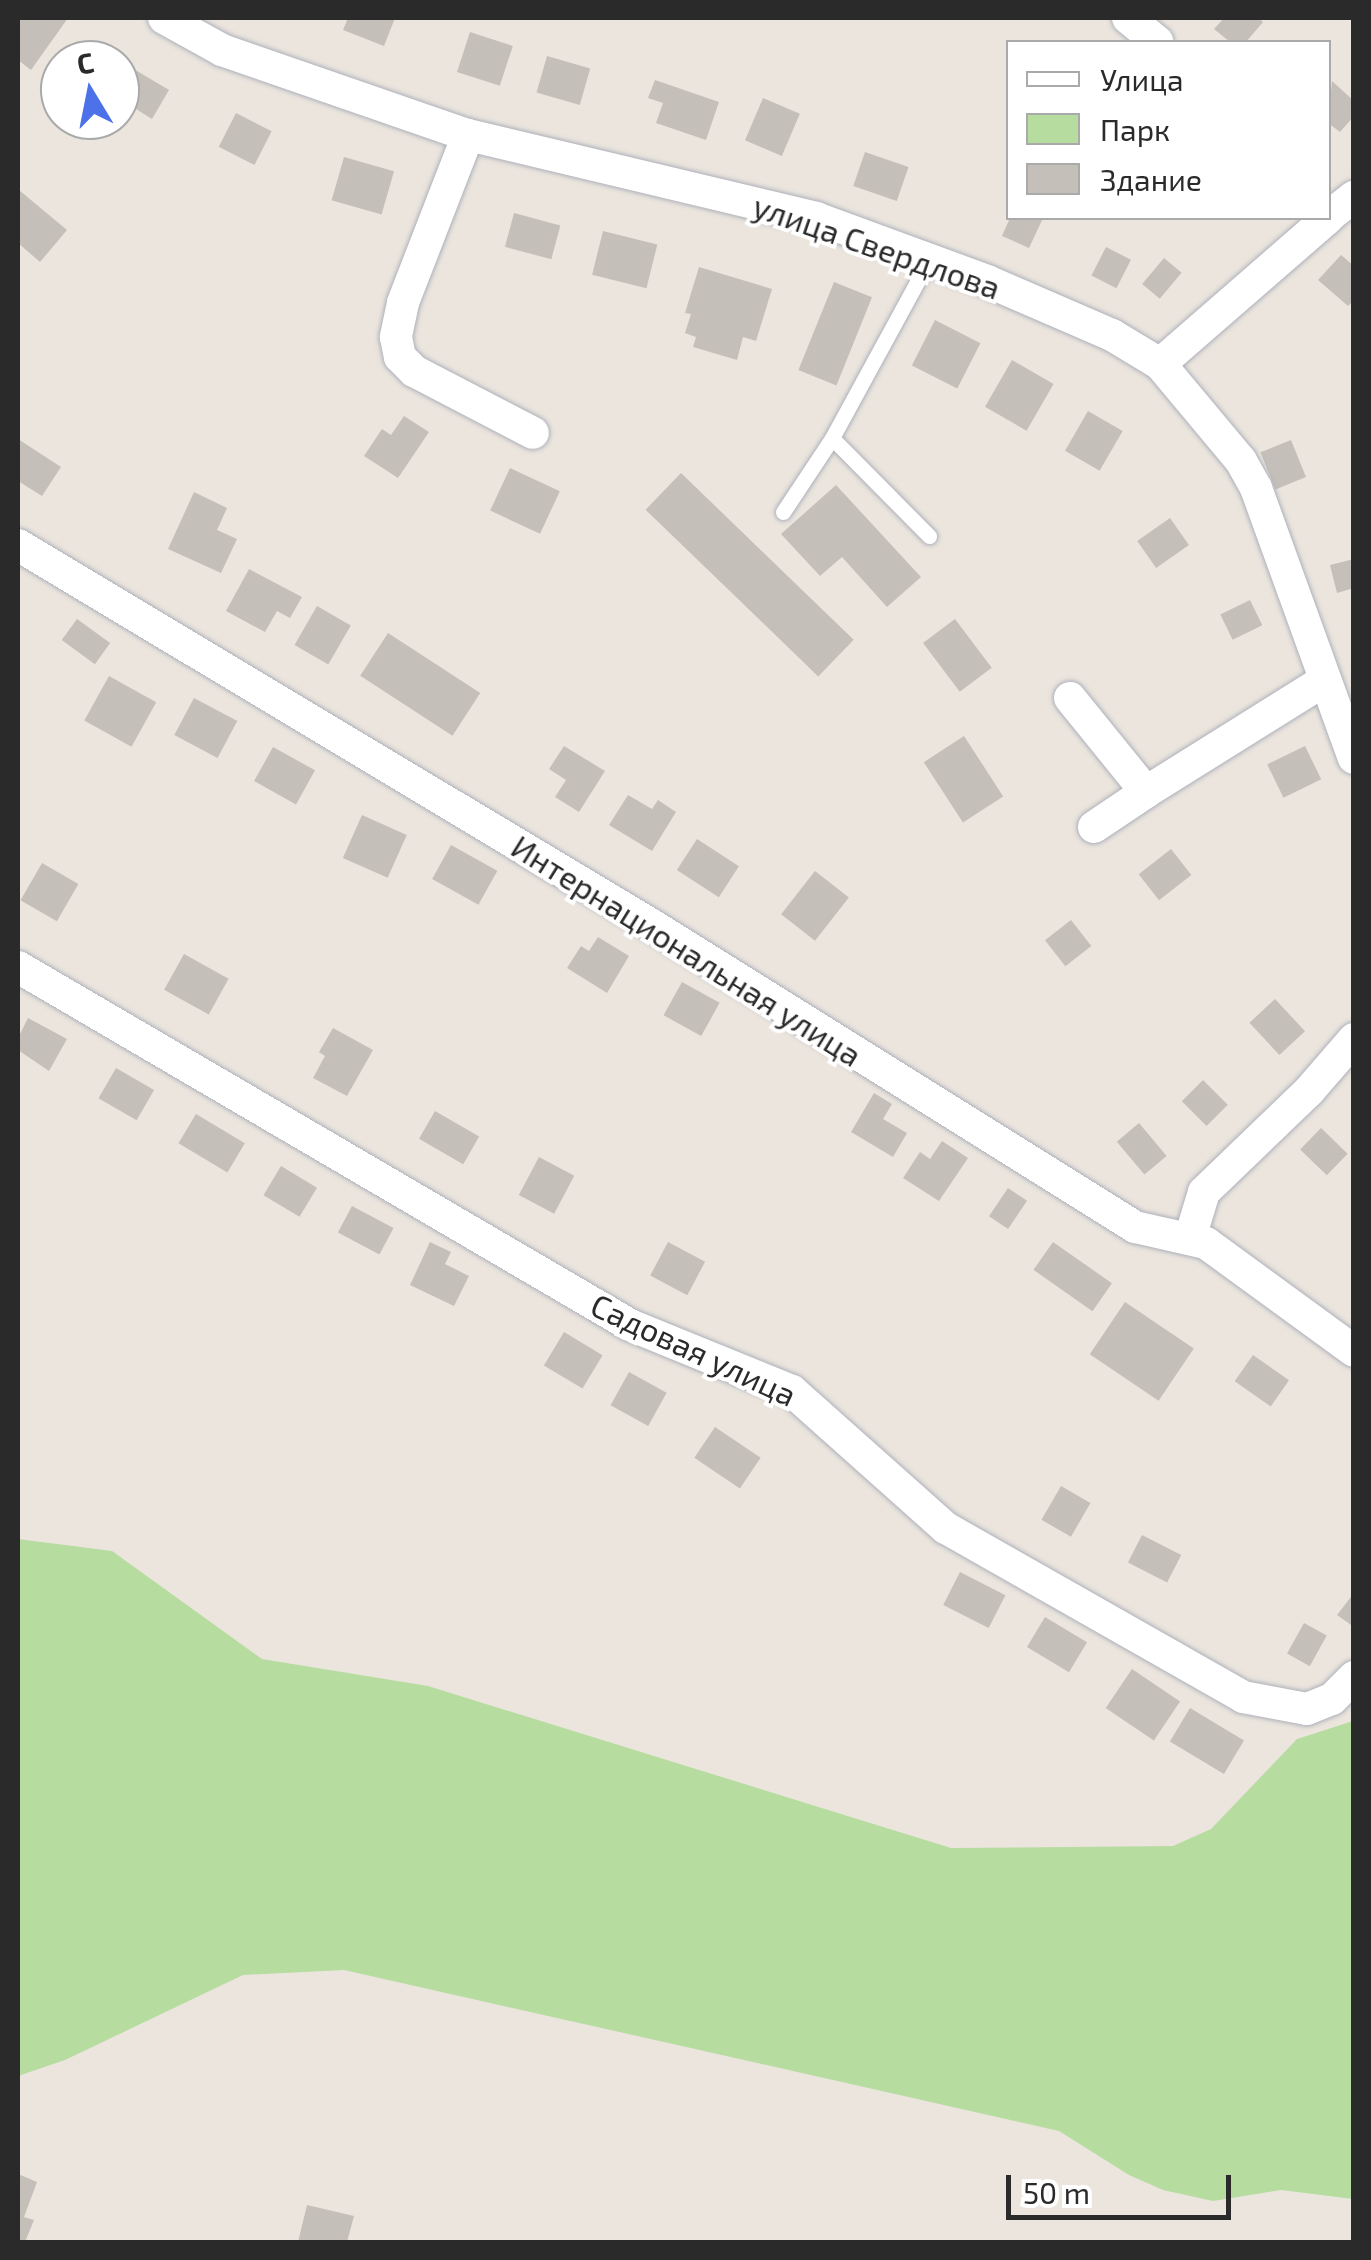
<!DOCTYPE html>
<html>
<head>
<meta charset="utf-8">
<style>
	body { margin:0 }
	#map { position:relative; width:1371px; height:2260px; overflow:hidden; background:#ebe5de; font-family:"Exo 2",sans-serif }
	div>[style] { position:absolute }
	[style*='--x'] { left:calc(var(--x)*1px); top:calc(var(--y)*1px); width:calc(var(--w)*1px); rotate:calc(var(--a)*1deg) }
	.green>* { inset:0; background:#b7dca0 }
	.building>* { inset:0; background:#c4bfb9; transform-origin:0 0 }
	.roads { filter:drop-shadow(0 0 2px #aeb1ba) drop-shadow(0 0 2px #aeb1ba) }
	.service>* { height:15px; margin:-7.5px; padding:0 7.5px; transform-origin:7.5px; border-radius:7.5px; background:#fff }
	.minor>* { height:32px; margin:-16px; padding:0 16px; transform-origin:16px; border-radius:16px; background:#fff }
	span { translate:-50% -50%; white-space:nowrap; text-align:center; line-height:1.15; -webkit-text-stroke:8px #fff; paint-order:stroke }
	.street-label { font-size:32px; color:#2a2a2a }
	.frame { position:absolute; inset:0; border:20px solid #2a2a2a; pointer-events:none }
	.legend { position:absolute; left:1006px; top:40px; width:325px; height:180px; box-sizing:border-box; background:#fff; border:2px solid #aaa; margin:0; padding:12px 18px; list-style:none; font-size:30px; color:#2a2a2a }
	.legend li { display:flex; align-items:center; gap:20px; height:50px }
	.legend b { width:50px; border:2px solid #aaa }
	.north { position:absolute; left:40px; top:40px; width:100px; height:100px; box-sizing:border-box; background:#fff; border:2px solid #aaa; border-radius:50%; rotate:350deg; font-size:28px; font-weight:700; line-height:40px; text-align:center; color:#2a2a2a }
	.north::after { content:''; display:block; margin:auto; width:35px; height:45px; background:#4d71e8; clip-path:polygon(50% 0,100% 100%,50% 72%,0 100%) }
	.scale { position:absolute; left:1006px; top:2175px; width:225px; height:45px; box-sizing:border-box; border:5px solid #2a2a2a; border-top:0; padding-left:12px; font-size:30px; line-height:35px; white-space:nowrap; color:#2a2a2a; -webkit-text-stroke:8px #fff; paint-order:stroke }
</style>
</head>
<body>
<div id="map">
	<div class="green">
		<div style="clip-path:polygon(18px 1539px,112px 1551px,262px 1659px,428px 1686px,951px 1848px,1173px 1846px,1211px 1829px,1297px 1739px,1353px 1721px,1353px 2199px,1281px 2190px,1213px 2201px,1163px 2190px,1129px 2175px,1059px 2131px,344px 1970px,243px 1975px,65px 2060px,18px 2076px)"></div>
	</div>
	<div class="building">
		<div style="clip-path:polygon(19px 18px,68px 18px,31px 70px,18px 60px)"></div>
		<div style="clip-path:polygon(348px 18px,395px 18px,384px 46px,343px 30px)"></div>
		<div style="clip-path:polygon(1224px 18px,1258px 18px,1263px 22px,1246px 42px,1230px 42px,1214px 29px)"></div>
		<div style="left:470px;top:32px;width:45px;height:42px;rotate:18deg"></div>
		<div style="left:547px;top:56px;width:45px;height:38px;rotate:16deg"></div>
		<div style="clip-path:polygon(127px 65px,169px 90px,152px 119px,120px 99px,120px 77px)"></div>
		<div style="clip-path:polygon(655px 80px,719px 102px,706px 140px,656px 123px,663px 103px,648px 98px)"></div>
		<div style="clip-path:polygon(1332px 81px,1354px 101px,1354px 116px,1340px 132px,1328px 123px)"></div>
		<div style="left:763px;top:98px;width:40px;height:46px;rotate:23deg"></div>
		<div style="left:236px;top:113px;width:40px;height:38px;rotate:27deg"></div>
		<div style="left:865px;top:152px;width:46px;height:36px;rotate:19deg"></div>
		<div style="left:344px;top:157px;width:52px;height:45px;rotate:16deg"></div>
		<div style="clip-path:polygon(19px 190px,67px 230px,40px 262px,18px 243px)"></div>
		<div style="left:514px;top:213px;width:48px;height:35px;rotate:15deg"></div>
		<div style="clip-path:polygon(1010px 218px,1043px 218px,1029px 248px,1002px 236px)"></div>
		<div style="left:603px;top:231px;width:56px;height:45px;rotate:14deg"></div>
		<div style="left:1106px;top:247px;width:28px;height:32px;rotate:27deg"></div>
		<div style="clip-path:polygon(1341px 255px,1354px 266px,1354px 300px,1348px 306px,1318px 280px)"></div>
		<div style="left:1164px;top:258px;width:23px;height:34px;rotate:40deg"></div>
		<div style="clip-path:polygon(699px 267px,772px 289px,756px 341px,743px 337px,737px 360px,693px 347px,696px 337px,685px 333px,691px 314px,685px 313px)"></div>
		<div style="left:834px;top:282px;width:41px;height:95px;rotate:22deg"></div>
		<div style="left:935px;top:320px;width:51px;height:51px;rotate:27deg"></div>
		<div style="left:1012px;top:360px;width:48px;height:54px;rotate:30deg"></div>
		<div style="left:1088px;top:411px;width:40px;height:46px;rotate:30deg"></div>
		<div style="clip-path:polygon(404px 416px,429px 432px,398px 478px,364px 456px,382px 429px,391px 435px)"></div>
		<div style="clip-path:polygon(18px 439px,61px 467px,42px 496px,18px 481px)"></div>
		<div style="left:1291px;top:440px;width:40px;height:33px;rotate:68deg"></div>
		<div style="left:510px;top:468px;width:55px;height:47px;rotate:25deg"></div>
		<div style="left:681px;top:473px;width:240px;height:51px;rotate:44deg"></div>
		<div style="clip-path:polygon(836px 485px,921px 577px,887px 607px,842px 557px,820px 576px,781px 534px)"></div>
		<div style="clip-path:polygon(194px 492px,227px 508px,217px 530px,237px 539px,221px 573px,168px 549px)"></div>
		<div style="left:1170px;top:518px;width:33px;height:40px;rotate:55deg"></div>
		<div style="clip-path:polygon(1354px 559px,1354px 588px,1337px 593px,1330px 565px)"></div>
		<div style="clip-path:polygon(249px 569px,302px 597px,290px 618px,277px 611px,265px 632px,226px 611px)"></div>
		<div style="left:1250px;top:600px;width:28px;height:33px;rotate:64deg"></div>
		<div style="left:317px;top:606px;width:39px;height:45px;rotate:30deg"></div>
		<div style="left:77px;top:619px;width:41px;height:26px;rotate:36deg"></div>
		<div style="left:955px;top:619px;width:61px;height:40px;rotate:53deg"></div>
		<div style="left:388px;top:633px;width:110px;height:51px;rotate:33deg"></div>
		<div style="left:109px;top:676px;width:54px;height:51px;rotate:29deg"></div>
		<div style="left:194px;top:698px;width:49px;height:42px;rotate:28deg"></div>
		<div style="left:964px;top:736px;width:72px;height:48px;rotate:57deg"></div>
		<div style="clip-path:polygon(564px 746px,605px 771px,579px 812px,555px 797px,566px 780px,549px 769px)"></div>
		<div style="left:1305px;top:746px;width:37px;height:42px;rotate:64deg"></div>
		<div style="left:273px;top:747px;width:48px;height:39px;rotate:29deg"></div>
		<div style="clip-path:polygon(628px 795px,652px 809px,658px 800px,676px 812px,652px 851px,609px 825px)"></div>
		<div style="left:362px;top:815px;width:49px;height:47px;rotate:24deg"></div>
		<div style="left:697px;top:839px;width:50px;height:37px;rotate:33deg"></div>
		<div style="left:451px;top:845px;width:53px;height:39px;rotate:29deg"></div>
		<div style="left:1171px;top:849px;width:33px;height:41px;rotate:52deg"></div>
		<div style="left:42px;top:863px;width:42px;height:43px;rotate:30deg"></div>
		<div style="left:815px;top:871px;width:43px;height:55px;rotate:38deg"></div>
		<div style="left:1071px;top:920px;width:33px;height:33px;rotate:52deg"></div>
		<div style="clip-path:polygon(598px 937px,629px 956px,607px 993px,567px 968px,581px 946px,589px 951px)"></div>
		<div style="left:184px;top:954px;width:51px;height:41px;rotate:29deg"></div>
		<div style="left:682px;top:982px;width:43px;height:38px;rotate:29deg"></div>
		<div style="left:1275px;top:999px;width:44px;height:35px;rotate:47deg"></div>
		<div style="clip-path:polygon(28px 1018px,67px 1039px,49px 1071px,18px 1050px,18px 1038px)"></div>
		<div style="clip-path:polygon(333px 1028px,373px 1050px,347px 1096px,313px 1078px,325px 1056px,319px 1052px)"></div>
		<div style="left:116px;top:1068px;width:44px;height:35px;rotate:30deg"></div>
		<div style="left:1203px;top:1080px;width:35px;height:30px;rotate:45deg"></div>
		<div style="clip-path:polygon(874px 1093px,892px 1104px,883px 1119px,907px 1133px,893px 1157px,851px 1132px)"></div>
		<div style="left:435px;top:1111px;width:51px;height:32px;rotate:30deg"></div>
		<div style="left:196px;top:1114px;width:57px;height:34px;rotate:31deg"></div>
		<div style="left:1139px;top:1123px;width:43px;height:29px;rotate:50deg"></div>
		<div style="left:1321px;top:1128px;width:37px;height:30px;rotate:44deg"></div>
		<div style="clip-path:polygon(942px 1141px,968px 1158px,939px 1201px,903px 1178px,920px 1152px,930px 1159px)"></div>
		<div style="left:539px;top:1157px;width:40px;height:43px;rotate:28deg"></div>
		<div style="left:281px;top:1166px;width:42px;height:34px;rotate:31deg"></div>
		<div style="left:1008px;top:1188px;width:23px;height:34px;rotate:34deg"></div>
		<div style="left:352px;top:1206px;width:47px;height:30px;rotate:28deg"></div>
		<div style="clip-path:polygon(430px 1242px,451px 1252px,445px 1264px,469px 1276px,454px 1306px,410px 1285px)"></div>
		<div style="left:668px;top:1242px;width:42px;height:38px;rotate:28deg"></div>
		<div style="left:1053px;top:1242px;width:72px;height:34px;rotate:35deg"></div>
		<div style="left:1125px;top:1302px;width:83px;height:63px;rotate:34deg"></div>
		<div style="left:564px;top:1332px;width:45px;height:39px;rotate:31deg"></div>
		<div style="left:1253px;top:1355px;width:44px;height:32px;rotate:35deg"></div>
		<div style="left:629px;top:1372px;width:43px;height:38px;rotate:29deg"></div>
		<div style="left:715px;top:1427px;width:55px;height:37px;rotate:34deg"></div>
		<div style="left:1061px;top:1486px;width:34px;height:39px;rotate:30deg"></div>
		<div style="left:1142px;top:1535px;width:44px;height:31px;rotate:27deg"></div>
		<div style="left:960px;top:1572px;width:51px;height:37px;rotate:27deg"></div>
		<div style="clip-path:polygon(1354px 1593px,1354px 1627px,1337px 1615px)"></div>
		<div style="left:1045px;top:1617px;width:49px;height:35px;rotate:31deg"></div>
		<div style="left:1304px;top:1623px;width:26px;height:35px;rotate:29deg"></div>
		<div style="left:1132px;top:1669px;width:58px;height:47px;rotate:34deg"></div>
		<div style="left:1190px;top:1708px;width:63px;height:39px;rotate:31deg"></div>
		<div style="clip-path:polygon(18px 2174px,37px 2182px,24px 2217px,34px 2220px,25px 2242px,18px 2242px)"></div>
		<div style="clip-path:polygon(307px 2205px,354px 2216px,347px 2242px,298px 2242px)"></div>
	</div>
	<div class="roads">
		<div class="service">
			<div style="--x:832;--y:438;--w:138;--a:45.3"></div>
			<div style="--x:783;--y:512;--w:89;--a:-56.5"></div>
			<div style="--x:832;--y:438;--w:200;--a:-61.4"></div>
		</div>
		<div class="minor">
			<div style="--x:164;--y:18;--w:66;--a:28.9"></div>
			<div style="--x:222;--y:50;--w:260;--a:19.1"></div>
			<div style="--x:468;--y:135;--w:358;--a:13.4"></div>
			<div style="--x:816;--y:218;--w:182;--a:20.2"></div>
			<div style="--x:987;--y:281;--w:136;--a:23.4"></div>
			<div style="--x:1112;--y:335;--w:56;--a:31.1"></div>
			<div style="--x:1160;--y:364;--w:126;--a:50.1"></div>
			<div style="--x:1241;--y:461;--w:31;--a:61"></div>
			<div style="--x:1256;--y:488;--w:287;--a:70.1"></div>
			<div style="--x:1128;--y:18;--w:38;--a:39"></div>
			<div style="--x:468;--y:135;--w:180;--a:111.2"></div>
			<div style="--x:403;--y:303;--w:35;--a:102"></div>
			<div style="--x:396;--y:337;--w:20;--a:79"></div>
			<div style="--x:400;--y:357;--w:20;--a:45"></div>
			<div style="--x:414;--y:371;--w:134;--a:27.5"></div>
			<div style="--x:1328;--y:217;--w:33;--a:-38"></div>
			<div style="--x:1160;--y:364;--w:223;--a:-41"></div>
			<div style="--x:18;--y:545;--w:743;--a:30.95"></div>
			<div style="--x:655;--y:927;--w:566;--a:32.01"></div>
			<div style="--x:1135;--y:1227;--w:73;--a:12.7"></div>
			<div style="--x:1206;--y:1243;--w:183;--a:36.1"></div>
			<div style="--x:1070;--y:698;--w:121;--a:51"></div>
			<div style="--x:1146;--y:792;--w:211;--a:-32"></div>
			<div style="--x:1094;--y:827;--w:63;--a:-33.9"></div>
			<div style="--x:18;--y:967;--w:709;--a:30.33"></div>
			<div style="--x:630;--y:1325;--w:175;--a:22.2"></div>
			<div style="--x:792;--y:1391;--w:206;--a:41.7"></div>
			<div style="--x:946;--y:1528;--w:342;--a:29.6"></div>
			<div style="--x:1243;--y:1697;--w:65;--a:10.6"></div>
			<div style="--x:1307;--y:1709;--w:27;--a:-22"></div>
			<div style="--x:1332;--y:1699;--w:31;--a:-45"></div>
			<div style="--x:1190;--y:1238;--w:48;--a:-73.1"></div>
			<div style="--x:1204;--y:1192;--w:146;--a:-43.9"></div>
			<div style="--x:1309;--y:1091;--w:69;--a:-49.1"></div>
		</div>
	</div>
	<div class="street-label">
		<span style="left:877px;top:246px;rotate:19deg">улица Свердлова</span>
		<span style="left:687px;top:950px;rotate:32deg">Интернациональная улица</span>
		<span style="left:694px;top:1349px;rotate:25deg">Садовая улица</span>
	</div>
	<div class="frame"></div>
	<ul class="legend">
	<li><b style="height:12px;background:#fff"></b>Улица</li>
	<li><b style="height:28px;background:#b7dca0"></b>Парк</li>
	<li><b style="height:28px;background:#c4bfb9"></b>Здание</li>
	</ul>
	<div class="north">С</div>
	<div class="scale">50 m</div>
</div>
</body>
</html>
